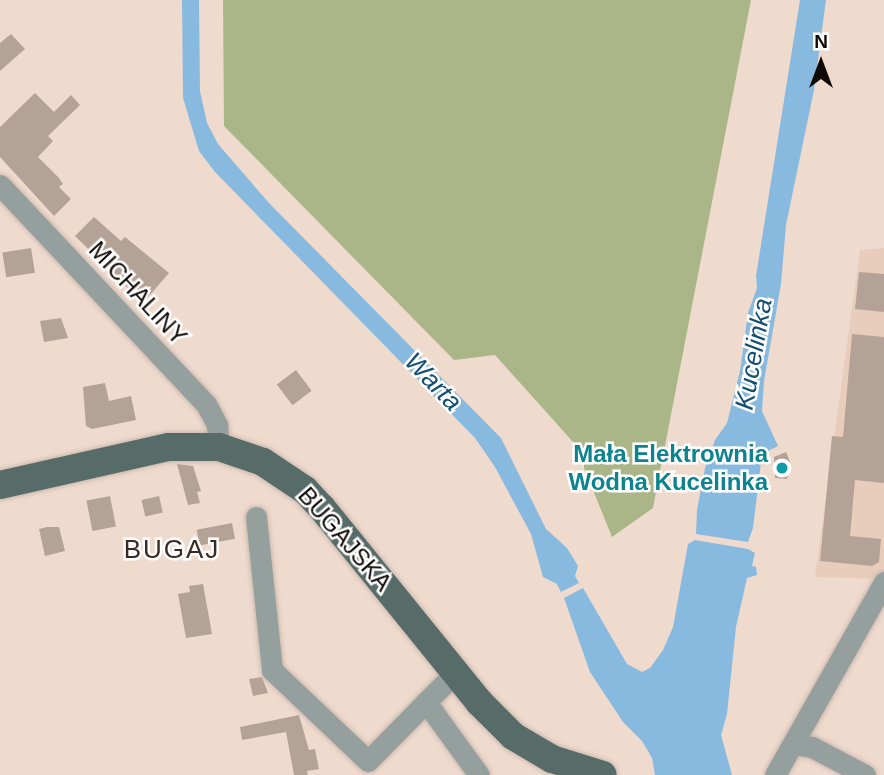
<!DOCTYPE html>
<html>
<head>
<meta charset="utf-8">
<style>
	body { margin:0 }
	#map { position:relative; width:884px; height:775px; overflow:hidden; background:#efdace; font-family:Arial,sans-serif }
	div>[style] { position:absolute }
	[style*='--x'] { left:calc(var(--x)*1px); top:calc(var(--y)*1px); width:calc(var(--w)*1px); rotate:calc(var(--a)*1deg) }
	.built>* { inset:0; background:#e8ccbc }
	.green>* { inset:0; background:#aab688 }
	.water>* { inset:0; background:#88bae0 }
	.building>* { inset:0; background:#b5a296; transform-origin:0 0 }
	.roads { filter:drop-shadow(0 0 2px #cbb9ae) drop-shadow(0 0 2px #cbb9ae) }
	.minor>* { height:21px; margin:-10.5px; padding:0 10.5px; transform-origin:10.5px; border-radius:10.5px; background:#949f9e }
	.major>* { height:28px; margin:-14px; padding:0 14px; transform-origin:14px; border-radius:14px; background:#576b69 }
	.dots>* { width:19px; height:19px; translate:-50% -50%; box-sizing:border-box; border:4px solid #fff; border-radius:50% }
	span { translate:-50% -50%; white-space:nowrap; text-align:center; line-height:1.15; -webkit-text-stroke:5px #fff; paint-order:stroke }
	.street-label { font-size:24px; color:#100a06 }
	.culture-label { font-size:24px; color:#0d838f; font-weight:700 }
	.right { translate:-100% -50%; text-align:right }
	.water-label { font-size:26px; color:#134e73; font-style:italic }
	.neighbourhood-label { font-size:26px; color:#3a2a21; letter-spacing:2px }
	.north { position:absolute; left:786px; top:28px; width:70px; height:70px; -webkit-text-stroke:5px #fff; paint-order:stroke; rotate:0deg; font-size:19px; font-weight:700; line-height:28px; text-align:center; color:#100a06 }
	.north::after { content:''; display:block; margin:auto; width:24px; height:32px; background:#100a06; clip-path:polygon(50% 0,100% 100%,50% 72%,0 100%) }
</style>
</head>
<body>
<div id="map">
	<div class="built">
		<div style="clip-path:polygon(884px 248px,884px 579px,815px 577px,860px 250px)"></div>
	</div>
	<div class="green">
		<div style="clip-path:polygon(223px 0,751px 0,653px 508px,612px 537px,574px 443px,495px 355px,454px 360px,224px 126px)"></div>
	</div>
	<div class="water">
		<div style="clip-path:polygon(182px 0,199px 0,200px 91px,207px 123px,218px 144px,269px 203px,501px 438px,546px 529px,567px 548px,578px 566px,575px 576px,579px 583px,561px 592px,557px 584px,543px 577px,531px 534px,495px 467px,475px 438px,215px 172px,199px 151px,183px 98px)"></div>
		<div style="clip-path:polygon(800px 0,826px 0,814px 90px,786px 225px,781px 284px,764px 381px,762px 411px,778px 446px,762px 454px,753px 528px,748px 542px,696px 534px,697px 510px,705px 468px,715px 440px,727px 423px,740px 371px,748px 313px,757px 288px,756px 276px)"></div>
		<div style="clip-path:polygon(695px 540px,748px 549px,755px 553px,752px 566px,756px 567px,757px 575px,747px 578px,736px 627px,727px 714px,721px 735px,732px 775px,655px 775px,652px 758px,642px 741px,623px 722px,590px 672px,564px 598px,583px 588px,627px 664px,642px 672px,650px 668px,663px 650px,673px 627px,688px 544px)"></div>
	</div>
	<div class="building">
		<div style="clip-path:polygon(11px 34px,25px 49px,0 71px,0 43px)"></div>
		<div style="clip-path:polygon(35px 93px,54px 112px,71px 95px,80px 105px,48px 136px,53px 141px,38px 157px,59px 178px,63px 184px,59px 187px,71px 199px,54px 216px,0 157px,0 127px)"></div>
		<div style="clip-path:polygon(94px 217px,121px 241px,125px 237px,169px 273px,143px 303px,75px 236px)"></div>
		<div style="left:31px;top:248px;width:25px;height:29px;rotate:81deg"></div>
		<div style="clip-path:polygon(859px 272px,884px 274px,884px 312px,855px 309px)"></div>
		<div style="clip-path:polygon(61px 318px,68px 338px,44px 342px,40px 321px)"></div>
		<div style="clip-path:polygon(852px 334px,884px 337px,884px 483px,855px 480px,850px 536px,881px 539px,879px 562px,872px 566px,820px 561px,832px 436px,843px 437px)"></div>
		<div style="left:296px;top:370px;width:26px;height:24px;rotate:53deg"></div>
		<div style="clip-path:polygon(105px 383px,109px 401px,131px 396px,136px 420px,92px 429px,86px 426px,83px 387px)"></div>
		<div style="clip-path:polygon(786px 452px,790px 462px,787px 479px,775px 478px,774px 457px)"></div>
		<div style="clip-path:polygon(177px 464px,193px 466px,201px 491px,197px 492px,200px 503px,188px 505px)"></div>
		<div style="left:110px;top:496px;width:31px;height:24px;rotate:79deg"></div>
		<div style="left:159px;top:496px;width:17px;height:18px;rotate:77deg"></div>
		<div style="left:232px;top:523px;width:16px;height:36px;rotate:79deg"></div>
		<div style="clip-path:polygon(47px 527px,59px 527px,65px 551px,45px 556px,39px 529px)"></div>
		<div style="clip-path:polygon(203px 584px,212px 634px,186px 638px,178px 594px,190px 592px,189px 586px)"></div>
		<div style="clip-path:polygon(262px 677px,268px 693px,253px 696px,249px 679px)"></div>
		<div style="clip-path:polygon(299px 715px,309px 750px,315px 749px,319px 769px,307px 771px,308px 775px,294px 775px,286px 732px,242px 740px,240px 727px)"></div>
	</div>
	<div class="roads">
		<div class="minor">
			<div style="--x:0;--y:185;--w:301;--a:46.8"></div>
			<div style="--x:206;--y:404;--w:24;--a:62"></div>
			<div style="--x:217;--y:425;--w:22;--a:85"></div>
			<div style="--x:256;--y:517;--w:154;--a:84"></div>
			<div style="--x:272;--y:670;--w:132;--a:43.5"></div>
			<div style="--x:368;--y:761;--w:83;--a:-45.5"></div>
			<div style="--x:455;--y:673;--w:41;--a:135"></div>
			<div style="--x:426;--y:702;--w:90;--a:54"></div>
			<div style="--x:793;--y:744;--w:19;--a:9"></div>
			<div style="--x:812;--y:747;--w:60;--a:27.8"></div>
			<div style="--x:775;--y:775;--w:222;--a:-60.5"></div>
		</div>
		<div class="major">
			<div style="--x:0;--y:485;--w:173;--a:-12.7"></div>
			<div style="--x:169;--y:447;--w:50;--a:0"></div>
			<div style="--x:219;--y:447;--w:46;--a:18.8"></div>
			<div style="--x:263;--y:462;--w:50;--a:33.7"></div>
			<div style="--x:305;--y:490;--w:25;--a:47"></div>
			<div style="--x:322;--y:508;--w:250;--a:51"></div>
			<div style="--x:479;--y:702;--w:48;--a:45"></div>
			<div style="--x:513;--y:736;--w:45;--a:30.5"></div>
			<div style="--x:552;--y:759;--w:53;--a:17.4"></div>
		</div>
	</div>
	<div class="dots">
		<div style="left:782px;top:468px;background:#0f9aa8"></div>
	</div>
	<div class="street-label">
		<span style="left:138px;top:293px;rotate:47deg">MICHALINY</span>
		<span style="left:345px;top:539px;rotate:49deg">BUGAJSKA</span>
	</div>
	<div class="culture-label">
		<span class="right" style="left:768px;top:468px">Mała Elektrownia<br>Wodna Kucelinka</span>
	</div>
	<div class="water-label">
		<span style="left:754px;top:354px;rotate:-80deg">Kucelinka</span>
		<span style="left:433px;top:382px;rotate:46deg">Warta</span>
	</div>
	<div class="neighbourhood-label">
		<span style="left:172px;top:550px">BUGAJ</span>
	</div>
	<div class="north">N</div>
</div>
</body>
</html>
